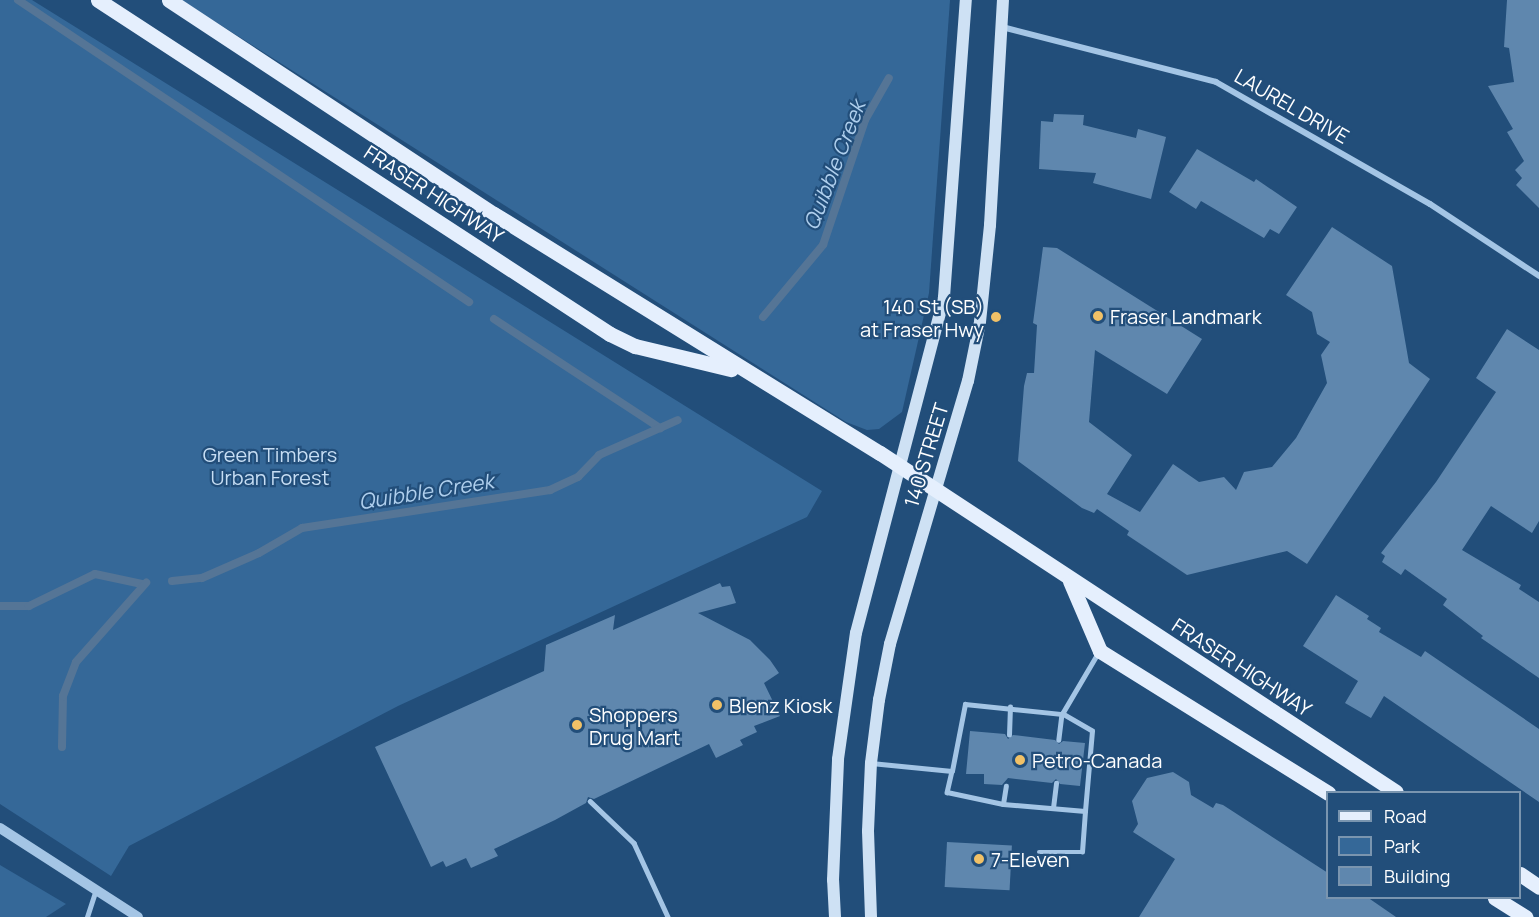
<!DOCTYPE html>
<html>
<head>
<meta charset="utf-8">
<style>
	body { margin:0 }
	#map { position:relative; width:1539px; height:917px; overflow:hidden; background:#224e7a; font-family:Manrope,sans-serif }
	div>[style] { position:absolute }
	[style*='--x'] { left:calc(var(--x)*1px); top:calc(var(--y)*1px); width:calc(var(--w)*1px); rotate:calc(var(--a)*1deg) }
	.green>* { inset:0; background:#356898 }
	.stream>* { height:8px; margin:-4px; padding:0 4px; transform-origin:4px; border-radius:4px; background:#557596 }
	.building>* { inset:0; background:#5f87ae; transform-origin:0 0 }
	.service>* { height:4.5px; margin:-2.25px; padding:0 2.25px; transform-origin:2.25px; border-radius:2.25px; background:#a4c5e5 }
	.minor>* { height:6px; margin:-3px; padding:0 3px; transform-origin:3px; border-radius:3px; background:#a4c5e5 }
	.tertiary>* { height:10px; margin:-5px; padding:0 5px; transform-origin:5px; border-radius:5px; background:#a4c5e5 }
	.secondary>* { height:12px; margin:-6px; padding:0 6px; transform-origin:6px; border-radius:6px; background:#cee1f4 }
	.primary>* { height:15px; margin:-7.5px; padding:0 7.5px; transform-origin:7.5px; border-radius:7.5px; background:#e5effd }
	.dots>* { width:16px; height:16px; translate:-50% -50%; box-sizing:border-box; border:3px solid #224e7a; border-radius:50% }
	span { translate:-50% -50%; white-space:nowrap; text-align:center; line-height:1.15; -webkit-text-stroke:4.5px #224e7a; paint-order:stroke }
	.street-label { font-size:20px; color:#fff }
	.poi-label { font-size:20px; color:#fff }
	.right { translate:-100% -50%; text-align:right }
	.left { translate:0 -50%; text-align:left }
	.park-label { font-size:20px; color:#c7def4 }
	.water-label { font-size:21px; color:#afcfed; font-style:italic }
	.legend { position:absolute; left:1326px; top:791px; width:195px; height:108px; box-sizing:border-box; background:#224e7a; border:2px solid #7a95af; margin:0; padding:8px 10px; list-style:none; font-size:18px; color:#fff }
	.legend li { display:flex; align-items:center; gap:12px; height:30px }
	.legend b { width:30px; border:2px solid #7a95af }
</style>
</head>
<body>
<div id="map">
	<div class="green">
		<div style="clip-path:polygon(0 0,32px 0,822px 491px,807px 517px,398px 706px,129px 846px,111px 876px,0 804px)"></div>
		<div style="clip-path:polygon(181px 0,950px 0,929px 293px,902px 412px,879px 429px,867px 430px,846px 422px)"></div>
		<div style="clip-path:polygon(0 865px,66px 904px,46px 917px,0 917px)"></div>
	</div>
	<div class="stream">
		<div style="--x:18;--y:0;--w:543;--a:33.81"></div>
		<div style="--x:763;--y:317;--w:94;--a:-50.2"></div>
		<div style="--x:823;--y:245;--w:132;--a:-71.4"></div>
		<div style="--x:865;--y:120;--w:48;--a:-60.3"></div>
		<div style="--x:494;--y:319;--w:199;--a:33.3"></div>
		<div style="--x:172;--y:581;--w:30;--a:-6"></div>
		<div style="--x:202;--y:578;--w:62;--a:-23.7"></div>
		<div style="--x:259;--y:553;--w:50;--a:-30.2"></div>
		<div style="--x:302;--y:528;--w:251;--a:-8.7"></div>
		<div style="--x:550;--y:490;--w:31;--a:-25"></div>
		<div style="--x:578;--y:477;--w:30;--a:-46"></div>
		<div style="--x:599;--y:455;--w:86;--a:-23.9"></div>
		<div style="--x:0;--y:606;--w:29;--a:0"></div>
		<div style="--x:29;--y:606;--w:73;--a:-25.9"></div>
		<div style="--x:95;--y:574;--w:48;--a:12"></div>
		<div style="--x:62;--y:747;--w:51;--a:-88.9"></div>
		<div style="--x:63;--y:696;--w:36;--a:-69"></div>
		<div style="--x:76;--y:662;--w:106;--a:-48.5"></div>
	</div>
	<div class="building">
		<div style="clip-path:polygon(1507px 0,1539px 0,1539px 208px,1516px 185px,1522px 178px,1515px 170px,1524px 161px,1507px 132px,1513px 129px,1488px 86px,1514px 82px,1509px 48px,1504px 47px)"></div>
		<div style="clip-path:polygon(1054px 114px,1084px 115px,1083px 125px,1136px 138px,1138px 129px,1166px 137px,1151px 199px,1093px 183px,1096px 173px,1039px 169px,1041px 121px,1053px 122px)"></div>
		<div style="clip-path:polygon(1197px 149px,1254px 182px,1256px 179px,1297px 207px,1279px 234px,1270px 229px,1264px 238px,1201px 201px,1196px 209px,1169px 192px)"></div>
		<div style="clip-path:polygon(1332px 227px,1392px 266px,1409px 363px,1430px 379px,1307px 564px,1287px 551px,1187px 575px,1127px 535px,1129px 531px,1097px 509px,1094px 513px,1082px 508px,1018px 461px,1024px 386px,1027px 373px,1034px 373px,1037px 325px,1033px 323px,1043px 247px,1057px 248px,1202px 339px,1167px 394px,1095px 350px,1089px 422px,1132px 455px,1107px 494px,1140px 512px,1173px 464px,1199px 482px,1224px 477px,1236px 490px,1244px 472px,1272px 467px,1296px 438px,1327px 383px,1321px 355px,1330px 342px,1317px 334px,1312px 312px,1286px 295px)"></div>
		<div style="clip-path:polygon(1507px 329px,1539px 350px,1539px 521px,1532px 533px,1491px 506px,1462px 550px,1521px 585px,1519px 589px,1539px 602px,1539px 678px,1481px 638px,1483px 636px,1443px 605px,1447px 599px,1405px 569px,1401px 575px,1382px 562px,1385px 556px,1381px 553px,1436px 482px,1496px 392px,1476px 378px)"></div>
		<div style="clip-path:polygon(720px 583px,722px 587px,730px 586px,736px 603px,698px 613px,750px 640px,770px 660px,779px 673px,764px 683px,780px 716px,754px 726px,757px 732px,740px 740px,743px 745px,716px 758px,709px 744px,594px 799px,588px 797px,586px 803px,555px 820px,494px 849px,498px 856px,471px 868px,466px 858px,446px 867px,443px 861px,431px 867px,375px 747px,544px 671px,546px 645px,615px 615px,613px 630px)"></div>
		<div style="clip-path:polygon(1336px 595px,1369px 616px,1367px 619px,1381px 628px,1379px 632px,1421px 657px,1425px 651px,1539px 729px,1539px 802px,1384px 696px,1371px 718px,1345px 703px,1358px 681px,1303px 646px)"></div>
		<div style="clip-path:polygon(970px 731px,1005px 734px,1008px 739px,1013px 735px,1055px 740px,1059px 744px,1063px 741px,1085px 743px,1080px 786px,1060px 784px,1056px 779px,1052px 783px,1008px 778px,1002px 785px,984px 784px,984px 774px,966px 774px)"></div>
		<div style="clip-path:polygon(1173px 772px,1189px 782px,1191px 795px,1213px 808px,1216px 803px,1223px 805px,1328px 873px,1328px 897px,1367px 897px,1396px 917px,1139px 917px,1175px 859px,1133px 832px,1138px 824px,1132px 801px,1147px 778px)"></div>
		<div style="left:947px;top:842px;width:65px;height:45px;rotate:3deg"></div>
	</div>
	<div class="service">
		<div style="--x:1009;--y:735;--w:28;--a:-88"></div>
		<div style="--x:871;--y:763;--w:81;--a:5.6"></div>
		<div style="--x:952;--y:771;--w:68;--a:-79"></div>
		<div style="--x:965;--y:704;--w:98;--a:5.9"></div>
		<div style="--x:1062;--y:714;--w:71;--a:-59.5"></div>
		<div style="--x:952;--y:771;--w:22;--a:103"></div>
		<div style="--x:947;--y:792;--w:57;--a:12.1"></div>
		<div style="--x:1003;--y:804;--w:82;--a:4.9"></div>
		<div style="--x:1085;--y:811;--w:80;--a:-85"></div>
		<div style="--x:1092;--y:731;--w:34;--a:-150"></div>
		<div style="--x:1062;--y:714;--w:26;--a:97"></div>
		<div style="--x:590;--y:801;--w:61;--a:43.7"></div>
		<div style="--x:634;--y:843;--w:81;--a:65.3"></div>
		<div style="--x:1003;--y:804;--w:18;--a:-81"></div>
		<div style="--x:1053;--y:808;--w:25;--a:-83"></div>
		<div style="--x:1039;--y:852;--w:43;--a:0"></div>
		<div style="--x:1082;--y:852;--w:41;--a:-85.8"></div>
		<div style="--x:87;--y:917;--w:28;--a:-72"></div>
	</div>
	<div class="minor">
		<div style="--x:1002;--y:27;--w:221;--a:14.4"></div>
		<div style="--x:1216;--y:82;--w:246;--a:29.7"></div>
		<div style="--x:1430;--y:204;--w:131;--a:33.4"></div>
	</div>
	<div class="tertiary">
		<div style="--x:0;--y:828;--w:164;--a:32.8"></div>
	</div>
	<div class="secondary">
		<div style="--x:835;--y:917;--w:37;--a:-93"></div>
		<div style="--x:833;--y:880;--w:121;--a:-87.6"></div>
		<div style="--x:838;--y:759;--w:127;--a:-81.9"></div>
		<div style="--x:856;--y:633;--w:347;--a:-75.3"></div>
		<div style="--x:944;--y:297;--w:298;--a:-85.8"></div>
		<div style="--x:871;--y:917;--w:86;--a:-92"></div>
		<div style="--x:868;--y:831;--w:68;--a:-87.5"></div>
		<div style="--x:871;--y:763;--w:64;--a:-82.8"></div>
		<div style="--x:879;--y:700;--w:57;--a:-78.9"></div>
		<div style="--x:890;--y:644;--w:274;--a:-73.5"></div>
		<div style="--x:968;--y:381;--w:60;--a:-78.5"></div>
		<div style="--x:980;--y:322;--w:98;--a:-84.1"></div>
		<div style="--x:990;--y:225;--w:225;--a:-86.7"></div>
	</div>
	<div class="primary">
		<div style="--x:98;--y:0;--w:611;--a:33.12"></div>
		<div style="--x:610;--y:334;--w:28;--a:26"></div>
		<div style="--x:635;--y:346;--w:99;--a:13.5"></div>
		<div style="--x:169;--y:0;--w:389;--a:33.4"></div>
		<div style="--x:494;--y:214;--w:454;--a:31.8"></div>
		<div style="--x:880;--y:453;--w:617;--a:33.3"></div>
		<div style="--x:1070;--y:581;--w:76;--a:66.8"></div>
		<div style="--x:1100;--y:651;--w:269;--a:31.9"></div>
		<div style="--x:1520;--y:874;--w:23;--a:34"></div>
		<div style="--x:1495;--y:898;--w:36;--a:32"></div>
	</div>
	<div class="dots">
		<div style="left:1098px;top:316px;background:#f1c167"></div>
		<div style="left:996px;top:317px;background:#f1c167"></div>
		<div style="left:717px;top:705px;background:#f1c167"></div>
		<div style="left:577px;top:725px;background:#f1c167"></div>
		<div style="left:1020px;top:760px;background:#f1c167"></div>
		<div style="left:979px;top:859px;background:#f1c167"></div>
	</div>
	<div class="street-label">
		<span style="left:1292px;top:106px;rotate:30deg">LAUREL DRIVE</span>
		<span style="left:434px;top:194px;rotate:33deg">FRASER HIGHWAY</span>
		<span style="left:926px;top:455px;rotate:-73deg">140 STREET</span>
		<span style="left:1242px;top:667px;rotate:33deg">FRASER HIGHWAY</span>
	</div>
	<div class="poi-label">
		<span class="right" style="left:984px;top:318px">140 St (SB)<br>at Fraser Hwy</span>
		<span class="left" style="left:1110px;top:316px">Fraser Landmark</span>
		<span class="left" style="left:729px;top:705px">Blenz Kiosk</span>
		<span class="left" style="left:589px;top:726px">Shoppers<br>Drug Mart</span>
		<span class="left" style="left:1032px;top:760px">Petro-Canada</span>
		<span class="left" style="left:991px;top:859px">7-Eleven</span>
	</div>
	<div class="park-label">
		<span style="left:270px;top:466px">Green Timbers<br>Urban Forest</span>
	</div>
	<div class="water-label">
		<span style="left:834px;top:165px;rotate:-69deg">Quibble Creek</span>
		<span style="left:426px;top:491px;rotate:-9deg">Quibble Creek</span>
	</div>
	<ul class="legend">
	<li><b style="height:8px;background:#e5effd"></b>Road</li>
	<li><b style="height:16px;background:#356898"></b>Park</li>
	<li><b style="height:16px;background:#5f87ae"></b>Building</li>
	</ul>
</div>
</body>
</html>
